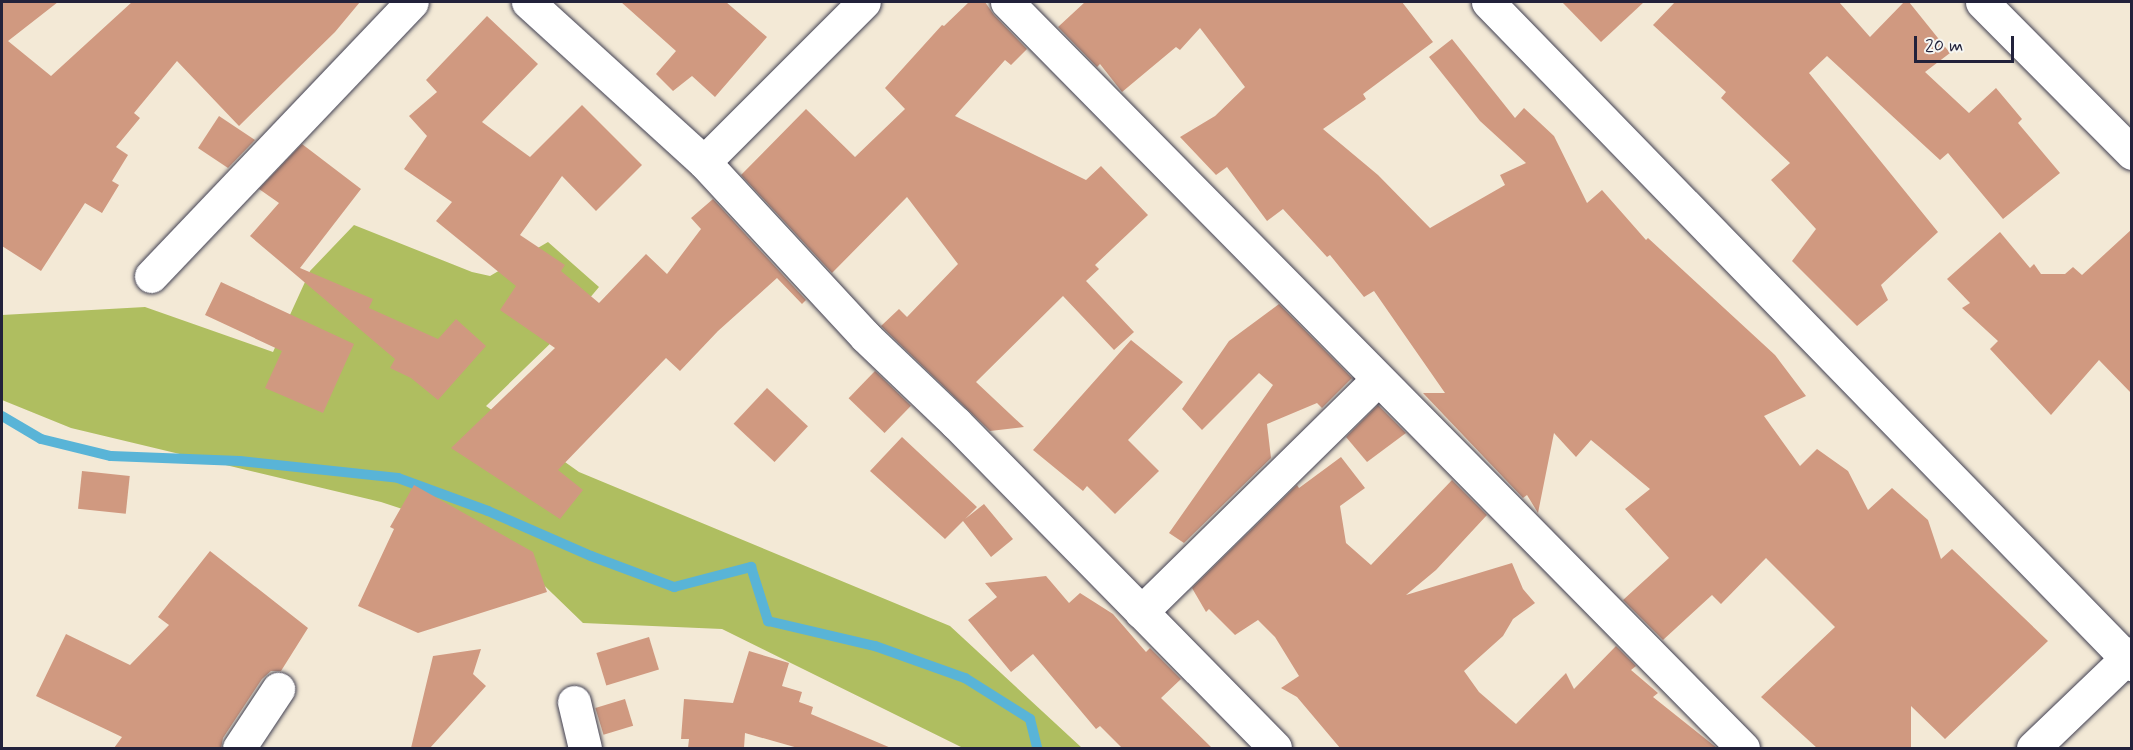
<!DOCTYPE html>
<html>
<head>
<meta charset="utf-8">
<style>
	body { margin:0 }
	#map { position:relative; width:2133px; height:750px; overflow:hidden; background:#f3e9d6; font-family:Mynerve,sans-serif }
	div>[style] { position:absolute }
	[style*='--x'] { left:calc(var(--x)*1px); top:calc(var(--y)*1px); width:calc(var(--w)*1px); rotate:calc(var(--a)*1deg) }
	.green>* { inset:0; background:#afbe60 }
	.stream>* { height:10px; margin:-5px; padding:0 5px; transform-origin:5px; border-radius:5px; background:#59b4d7 }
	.building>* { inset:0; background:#d09980; transform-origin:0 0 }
	.roads { filter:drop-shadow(0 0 2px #414052) drop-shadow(0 0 2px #414052) }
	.minor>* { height:33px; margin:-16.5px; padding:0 16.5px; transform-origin:16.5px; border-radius:16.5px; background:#fff }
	span { translate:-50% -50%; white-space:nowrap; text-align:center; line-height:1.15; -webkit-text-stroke:4.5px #f6f6f2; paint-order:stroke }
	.frame { position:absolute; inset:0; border:3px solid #22223b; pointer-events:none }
	.scale { position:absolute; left:1914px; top:36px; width:100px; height:27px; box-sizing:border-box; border:3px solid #22223b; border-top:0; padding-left:8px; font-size:18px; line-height:21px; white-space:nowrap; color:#22223b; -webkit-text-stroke:4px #f6f6f2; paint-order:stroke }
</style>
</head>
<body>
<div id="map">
	<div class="green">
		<div style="clip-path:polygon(354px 225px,472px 272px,490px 276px,548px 242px,599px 287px,557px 337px,486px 406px,579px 472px,950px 626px,1082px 748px,963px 748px,722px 629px,583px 623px,497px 540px,381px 502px,71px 428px,2px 400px,2px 315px,145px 307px,273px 352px,310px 271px)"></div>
	</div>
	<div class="stream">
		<div style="--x:2;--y:416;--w:45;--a:30.5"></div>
		<div style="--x:41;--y:439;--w:72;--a:13.7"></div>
		<div style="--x:111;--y:456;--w:129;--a:2.2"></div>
		<div style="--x:240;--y:461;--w:159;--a:6.1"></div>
		<div style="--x:398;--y:478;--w:96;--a:20.1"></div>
		<div style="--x:488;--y:511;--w:112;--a:23.6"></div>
		<div style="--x:591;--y:556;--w:89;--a:20.5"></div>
		<div style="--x:674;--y:587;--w:80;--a:-14.6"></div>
		<div style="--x:751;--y:567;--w:57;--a:72.5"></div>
		<div style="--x:768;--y:621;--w:110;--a:13.2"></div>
		<div style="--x:875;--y:646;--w:96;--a:19.6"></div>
		<div style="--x:965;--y:678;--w:77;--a:32.2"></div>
		<div style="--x:1030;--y:719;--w:30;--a:76"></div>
	</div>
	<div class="building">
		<div style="clip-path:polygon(2px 2px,58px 2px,8px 41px,51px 76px,132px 2px,360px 2px,335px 32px,239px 126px,177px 61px,134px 113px,140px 118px,116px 147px,128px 155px,112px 181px,119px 185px,102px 213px,85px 203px,41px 271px,2px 246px)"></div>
		<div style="clip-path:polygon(621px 2px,726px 2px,767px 37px,715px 97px,692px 76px,673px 91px,656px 74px,676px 51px)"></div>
		<div style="clip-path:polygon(969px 2px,985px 2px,994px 15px,1027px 49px,1011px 65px,1005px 60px,955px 116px,1086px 180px,1101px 166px,1148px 215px,1095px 265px,1099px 269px,1086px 281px,1134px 332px,1114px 350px,1063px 296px,976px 382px,1024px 427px,990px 431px,881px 326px,899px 309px,907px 317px,958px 264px,907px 197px,832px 273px,741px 175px,806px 109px,855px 157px,905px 109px,885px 88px,942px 25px,944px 26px)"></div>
		<div style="clip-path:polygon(1085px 2px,1402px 2px,1433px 42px,1363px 94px,1366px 99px,1323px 129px,1378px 175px,1430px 228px,1505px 185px,1500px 175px,1526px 163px,1480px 121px,1429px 57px,1452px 39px,1515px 118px,1524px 108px,1554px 136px,1587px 203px,1602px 190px,1646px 240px,1648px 238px,1775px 355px,1806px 396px,1764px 416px,1800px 466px,1817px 449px,1848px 471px,1868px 510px,1892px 488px,1928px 520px,1941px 559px,1952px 549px,2048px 641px,1945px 739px,1911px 706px,1911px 748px,1817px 748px,1761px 697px,1835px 627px,1766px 558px,1721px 604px,1712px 595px,1663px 640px,1623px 600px,1669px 558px,1625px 509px,1650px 489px,1591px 440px,1576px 457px,1554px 433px,1538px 513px,1527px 495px,1523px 498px,1423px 393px,1445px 393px,1374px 291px,1364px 297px,1330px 255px,1327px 257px,1283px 209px,1267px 221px,1227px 167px,1216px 175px,1180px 137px,1215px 116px,1245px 87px,1200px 28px,1180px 50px,1176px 47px,1122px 92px,1100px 64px,1097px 67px,1058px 27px)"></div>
		<div style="clip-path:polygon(1562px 2px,1644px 2px,1601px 42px)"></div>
		<div style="clip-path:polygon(1675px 2px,1839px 2px,1870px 37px,1904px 2px,1909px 2px,1950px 53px,1925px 72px,1969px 113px,1996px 88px,2022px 119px,2018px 123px,2060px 173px,2003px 219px,1948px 153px,1940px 160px,1827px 56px,1809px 73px,1938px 232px,1881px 285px,1888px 300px,1857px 326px,1792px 261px,1816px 229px,1771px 180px,1790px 163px,1721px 98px,1726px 92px,1653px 25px)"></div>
		<div style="clip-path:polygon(487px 16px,538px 64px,482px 122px,530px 157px,582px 105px,642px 165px,596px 211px,562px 176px,520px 235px,565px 265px,561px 271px,599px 303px,646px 254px,667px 274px,701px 229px,691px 218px,713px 199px,806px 300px,802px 304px,777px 278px,718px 331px,680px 371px,666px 358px,558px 470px,583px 490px,560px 519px,451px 448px,555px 348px,500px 310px,516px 286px,436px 221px,452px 202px,404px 169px,427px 136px,409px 116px,437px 92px,426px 80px)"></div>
		<div style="clip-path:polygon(219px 116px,255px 140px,228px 168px,198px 148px)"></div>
		<div style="clip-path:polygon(302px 144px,361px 189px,300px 268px,373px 299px,369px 308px,438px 339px,456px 319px,486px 346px,438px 400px,411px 378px,390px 368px,395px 359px,250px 236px,279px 203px,259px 189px)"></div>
		<div style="clip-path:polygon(2132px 229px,2132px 394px,2099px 360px,2051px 415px,1990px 349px,1998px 341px,1962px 308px,1970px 303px,1947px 279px,2000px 232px,2030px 268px,2034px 264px,2041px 274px,2065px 274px,2073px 267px,2082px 275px)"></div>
		<div style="clip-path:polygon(221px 282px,354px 344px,323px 413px,265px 388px,282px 351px,205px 315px)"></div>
		<div style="clip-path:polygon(1279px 304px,1352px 378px,1322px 408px,1317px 403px,1267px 424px,1271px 458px,1184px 543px,1169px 533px,1273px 385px,1259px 373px,1202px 430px,1182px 409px,1229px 341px)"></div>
		<div style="clip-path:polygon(1131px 340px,1183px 382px,1128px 440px,1159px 471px,1115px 514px,1087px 486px,1083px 491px,1033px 450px)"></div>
		<div style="left:875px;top:371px;width:50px;height:38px;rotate:44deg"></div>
		<div style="left:767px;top:388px;width:56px;height:49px;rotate:43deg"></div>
		<div style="clip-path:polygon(1378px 405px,1406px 433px,1367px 462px,1346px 437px)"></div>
		<div style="clip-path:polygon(902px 437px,977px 507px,965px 519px,984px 504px,1013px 539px,991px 557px,963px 521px,945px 539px,870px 471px)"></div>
		<div style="clip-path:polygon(1341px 457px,1365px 488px,1340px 506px,1346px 543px,1371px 565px,1452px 480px,1487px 515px,1436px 570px,1406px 595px,1512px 563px,1523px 589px,1535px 603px,1513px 619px,1503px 636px,1464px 671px,1479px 692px,1516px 724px,1566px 673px,1574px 689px,1616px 646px,1636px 666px,1631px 670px,1658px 693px,1653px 697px,1717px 748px,1340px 748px,1297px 697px,1281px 688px,1299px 676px,1275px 637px,1258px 620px,1235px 635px,1209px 609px,1206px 612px,1192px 588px,1297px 485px,1299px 488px)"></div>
		<div style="left:82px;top:471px;width:48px;height:38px;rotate:6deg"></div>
		<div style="clip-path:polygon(414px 485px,533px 552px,547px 592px,418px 633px,358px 606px,394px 529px,390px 527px)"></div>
		<div style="clip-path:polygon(210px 551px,308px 628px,281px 671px,271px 671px,262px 679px,223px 738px,221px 748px,114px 748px,122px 737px,36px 696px,66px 634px,130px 665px,169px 625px,158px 617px)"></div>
		<div style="clip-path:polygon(1046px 576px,1069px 603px,1080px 593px,1113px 614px,1146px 652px,1150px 648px,1181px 679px,1161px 698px,1212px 748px,1122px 748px,1100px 726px,1096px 729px,1033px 654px,1011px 672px,968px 620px,997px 597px,985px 583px)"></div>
		<div style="left:649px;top:637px;width:34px;height:55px;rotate:73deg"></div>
		<div style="clip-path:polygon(481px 649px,473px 674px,486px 686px,430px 748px,411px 748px,433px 656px)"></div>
		<div style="clip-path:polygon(749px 651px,789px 663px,782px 686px,802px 692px,799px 702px,813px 707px,811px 714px,891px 748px,798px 748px,745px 733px,744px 748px,688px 748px,689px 739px,681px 739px,684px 699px,733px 703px)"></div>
		<div style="left:625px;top:699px;width:28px;height:31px;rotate:73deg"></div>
	</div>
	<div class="roads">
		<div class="minor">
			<div style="--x:528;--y:2;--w:238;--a:42.3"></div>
			<div style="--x:704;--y:162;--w:238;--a:47.2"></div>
			<div style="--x:866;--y:337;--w:124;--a:43.7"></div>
			<div style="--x:956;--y:423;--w:455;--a:45.5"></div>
			<div style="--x:1007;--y:2;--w:1048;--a:45.39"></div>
			<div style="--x:1488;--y:2;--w:924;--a:45.79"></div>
			<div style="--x:1982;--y:2;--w:213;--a:45.2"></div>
			<div style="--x:704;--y:162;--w:226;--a:-45"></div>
			<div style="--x:151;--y:276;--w:378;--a:-46.4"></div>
			<div style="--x:1141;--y:612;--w:332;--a:-44.5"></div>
			<div style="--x:574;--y:702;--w:47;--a:76.6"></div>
			<div style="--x:239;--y:748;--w:71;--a:-56.5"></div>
			<div style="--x:2033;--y:748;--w:137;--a:-43.8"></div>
		</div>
	</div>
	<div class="frame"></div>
	<div class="scale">20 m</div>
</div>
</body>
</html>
